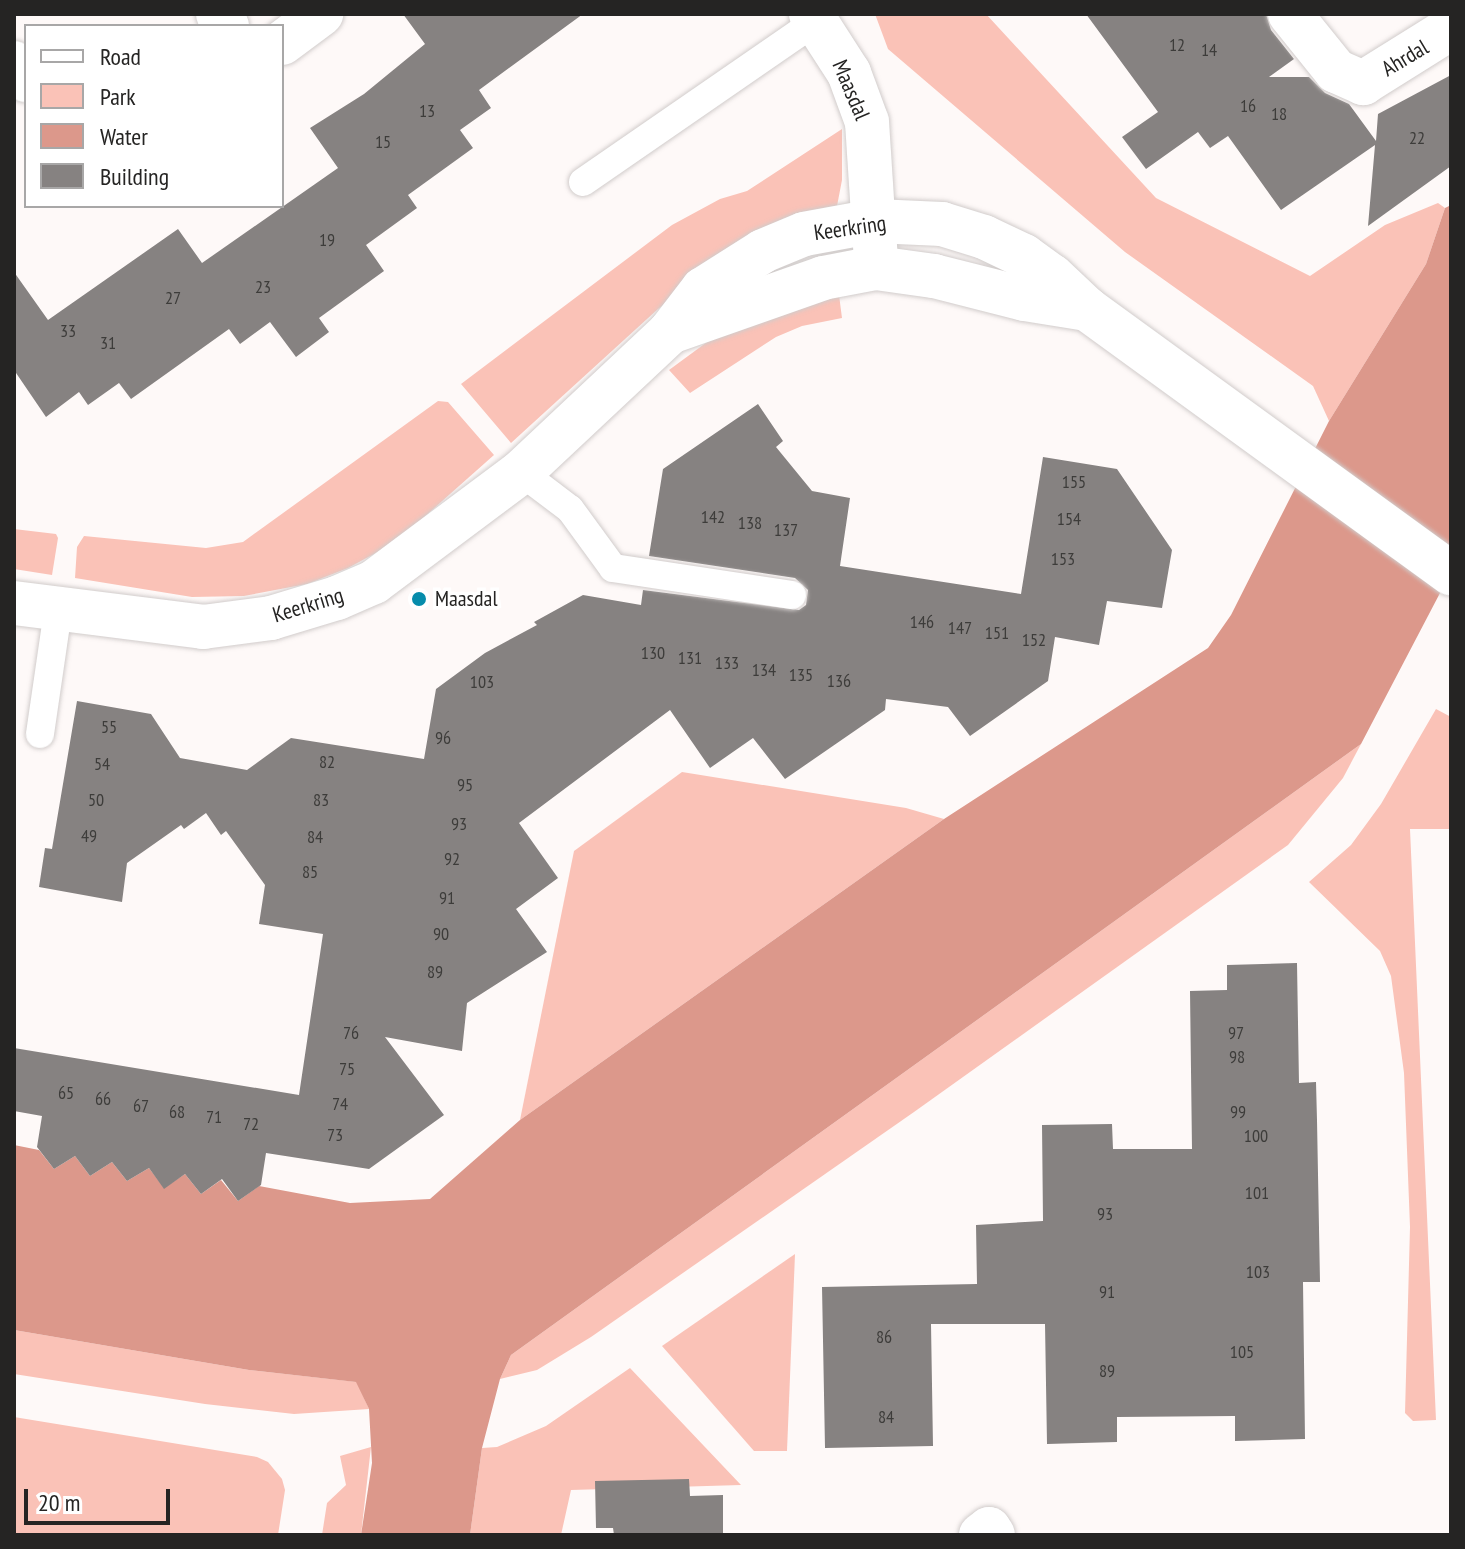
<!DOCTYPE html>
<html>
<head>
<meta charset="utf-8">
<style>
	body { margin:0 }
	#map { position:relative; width:1465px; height:1549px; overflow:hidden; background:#fef9f8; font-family:"PT Sans Narrow",sans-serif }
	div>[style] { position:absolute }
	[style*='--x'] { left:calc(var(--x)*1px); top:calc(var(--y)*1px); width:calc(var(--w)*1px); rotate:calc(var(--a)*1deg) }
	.green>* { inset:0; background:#fac2b7 }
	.water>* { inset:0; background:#dc988b }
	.building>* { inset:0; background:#868281 }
	.roads { filter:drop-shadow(0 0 2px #d1cccb) drop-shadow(0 0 2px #d1cccb) }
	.service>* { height:28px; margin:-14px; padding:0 14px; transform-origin:14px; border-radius:14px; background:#fff }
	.minor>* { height:44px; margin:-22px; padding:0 22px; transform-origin:22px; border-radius:22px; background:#fff }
	.tertiary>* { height:44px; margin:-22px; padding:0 22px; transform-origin:22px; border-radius:22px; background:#fff }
	.dots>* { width:22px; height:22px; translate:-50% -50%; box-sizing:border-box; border:4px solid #fff; border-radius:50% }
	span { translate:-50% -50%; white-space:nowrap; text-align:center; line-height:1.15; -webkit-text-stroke:7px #fff; paint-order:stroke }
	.number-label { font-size:18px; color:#3d3c3a }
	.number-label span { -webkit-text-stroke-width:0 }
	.street-label { font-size:22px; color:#252423 }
	.poi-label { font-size:22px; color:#252423 }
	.left { translate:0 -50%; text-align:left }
	.frame { position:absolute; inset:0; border:16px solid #252423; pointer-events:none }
	.legend { position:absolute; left:24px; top:24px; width:260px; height:184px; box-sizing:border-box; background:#fff; border:2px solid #a8a7a7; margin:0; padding:10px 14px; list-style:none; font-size:24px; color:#252423 }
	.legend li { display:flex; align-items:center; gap:16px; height:40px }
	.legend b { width:40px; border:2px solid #a8a7a7 }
	.scale { position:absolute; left:24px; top:1489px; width:146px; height:36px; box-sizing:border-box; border:4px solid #252423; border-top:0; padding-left:10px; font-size:24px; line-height:28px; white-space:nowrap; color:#252423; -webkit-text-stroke:6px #fff; paint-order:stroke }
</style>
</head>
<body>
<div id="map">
	<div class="green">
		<div style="clip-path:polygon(875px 14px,986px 14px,1156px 198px,1310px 276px,1385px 225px,1438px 203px,1445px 208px,1426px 264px,1329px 421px,1313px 386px,1125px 252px,888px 49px)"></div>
		<div style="clip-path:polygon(842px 129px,842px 180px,837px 206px,708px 269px,658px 309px,511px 443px,461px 384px,672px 225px,720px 199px,747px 191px)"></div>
		<div style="clip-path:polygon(839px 295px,842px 318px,802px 326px,776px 337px,690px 393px,669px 370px,718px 334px)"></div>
		<div style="clip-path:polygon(438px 401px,448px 402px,494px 455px,396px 542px,348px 568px,307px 584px,244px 596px,192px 597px,75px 578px,77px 547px,84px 536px,206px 548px,243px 542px)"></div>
		<div style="clip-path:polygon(14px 529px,56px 534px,58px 538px,52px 575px,14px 569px)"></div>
		<div style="clip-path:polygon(1436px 709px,1451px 717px,1451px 829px,1410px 829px,1436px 1420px,1413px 1421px,1405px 1413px,1410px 1227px,1404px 1073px,1391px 976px,1380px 951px,1309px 882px,1351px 845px,1381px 804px)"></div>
		<div style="clip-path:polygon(1361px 744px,1343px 778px,1288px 845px,914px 1112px,591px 1337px,537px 1370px,500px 1379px,511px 1355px)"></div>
		<div style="clip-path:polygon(682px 772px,906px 808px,944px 819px,520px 1120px,574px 851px)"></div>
		<div style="clip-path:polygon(795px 1254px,787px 1451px,754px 1451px,662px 1346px)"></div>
		<div style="clip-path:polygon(14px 1330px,249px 1370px,357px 1382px,369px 1409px,294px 1414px,205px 1404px,14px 1374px)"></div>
		<div style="clip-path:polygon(630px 1368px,741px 1485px,571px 1490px,561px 1535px,470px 1535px,482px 1448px,497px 1447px,546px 1426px)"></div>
		<div style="clip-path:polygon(14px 1417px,257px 1457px,268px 1462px,282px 1479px,285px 1490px,278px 1535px,14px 1535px)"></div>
		<div style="clip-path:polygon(371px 1447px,361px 1535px,322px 1535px,327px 1503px,346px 1485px,340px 1456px)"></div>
	</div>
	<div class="water">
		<div style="clip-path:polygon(1451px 205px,1451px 572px,1361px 744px,511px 1355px,500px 1379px,482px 1448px,470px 1535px,361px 1535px,372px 1463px,369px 1409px,356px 1382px,249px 1370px,14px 1330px,14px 1145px,39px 1150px,54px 1169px,75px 1156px,90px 1176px,112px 1162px,127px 1181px,149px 1168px,164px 1188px,185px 1174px,201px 1194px,221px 1180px,238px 1201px,259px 1186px,350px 1203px,430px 1199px,520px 1120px,944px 819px,1208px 648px,1231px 615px,1329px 421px,1426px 264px,1445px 208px)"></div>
	</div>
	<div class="building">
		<div style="clip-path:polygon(403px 14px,583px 14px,479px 90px,491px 108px,460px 130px,473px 148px,408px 195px,417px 208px,366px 245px,384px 271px,319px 318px,329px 332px,296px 357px,270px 322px,240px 344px,229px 329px,131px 399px,119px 383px,88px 405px,79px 392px,46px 417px,14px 370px,14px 272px,48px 320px,178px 229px,202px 263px,338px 168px,310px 128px,364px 94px,425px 44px)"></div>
		<div style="clip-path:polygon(1086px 14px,1266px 14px,1271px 30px,1294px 59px,1269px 77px,1309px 77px,1325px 93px,1349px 104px,1376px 141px,1378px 114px,1451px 75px,1451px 166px,1368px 226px,1375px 145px,1281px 210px,1228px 136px,1210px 148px,1198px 132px,1146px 169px,1122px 137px,1158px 112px)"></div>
		<div style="clip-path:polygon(758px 404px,783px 441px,776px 447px,812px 491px,850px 498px,840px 566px,1021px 594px,1043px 457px,1117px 469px,1172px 550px,1162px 608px,1107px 601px,1099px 645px,1055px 637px,1048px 681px,970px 736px,948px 707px,886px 699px,885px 710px,785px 779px,753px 738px,710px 768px,670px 710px,519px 823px,558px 878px,516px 909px,547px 952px,467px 1003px,462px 1051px,385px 1037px,444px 1115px,369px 1169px,266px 1153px,261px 1185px,238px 1201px,222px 1179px,201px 1194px,185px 1174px,164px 1189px,149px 1168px,127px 1181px,112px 1162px,90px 1176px,75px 1156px,54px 1169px,37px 1147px,42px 1116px,14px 1111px,14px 1048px,299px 1095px,323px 934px,259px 924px,265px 885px,226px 831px,221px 835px,206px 813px,184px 829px,181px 825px,127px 863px,122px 902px,39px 887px,45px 848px,52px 849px,77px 701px,151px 714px,180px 758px,247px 770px,291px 738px,424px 759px,436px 689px,485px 653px,537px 625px,534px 622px,583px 595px,641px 605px,643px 590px,799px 610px,806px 605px,808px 590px,795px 578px,649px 556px,663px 469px)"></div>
		<div style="clip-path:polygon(1297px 963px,1299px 1083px,1316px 1082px,1317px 1120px,1320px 1282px,1303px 1282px,1305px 1439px,1235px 1441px,1235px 1416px,1117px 1417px,1117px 1442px,1047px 1444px,1045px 1324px,931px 1324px,933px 1446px,825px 1448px,822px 1287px,977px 1284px,976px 1225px,1043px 1221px,1042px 1125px,1112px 1124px,1113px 1149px,1192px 1149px,1190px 991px,1227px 990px,1227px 965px)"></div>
		<div style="clip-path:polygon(689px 1479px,690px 1496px,723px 1495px,723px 1535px,614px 1535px,613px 1528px,596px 1528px,595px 1481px)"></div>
	</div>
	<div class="roads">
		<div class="service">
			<div style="--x:583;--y:182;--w:283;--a:-34.6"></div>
			<div style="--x:521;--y:472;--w:61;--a:37.1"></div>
			<div style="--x:570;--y:509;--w:73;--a:53.9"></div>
			<div style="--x:613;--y:568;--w:181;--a:8.6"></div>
			<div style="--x:40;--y:734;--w:124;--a:-81.7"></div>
		</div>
		<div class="minor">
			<div style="--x:218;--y:14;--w:15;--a:53"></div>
			<div style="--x:811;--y:14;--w:70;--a:57.2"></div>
			<div style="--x:849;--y:73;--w:52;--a:69.8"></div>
			<div style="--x:867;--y:122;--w:139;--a:86.3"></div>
			<div style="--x:1290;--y:14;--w:73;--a:51.1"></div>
			<div style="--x:1336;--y:71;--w:30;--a:24"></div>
			<div style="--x:1363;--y:83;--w:104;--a:-32"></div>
			<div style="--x:282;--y:43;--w:49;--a:-36.6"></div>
			<div style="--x:14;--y:63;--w:21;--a:55"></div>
			<div style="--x:981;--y:1535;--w:10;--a:-37"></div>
			<div style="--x:989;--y:1529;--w:7;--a:56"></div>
		</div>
		<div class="tertiary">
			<div style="--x:670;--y:332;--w:162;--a:-19.4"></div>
			<div style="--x:823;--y:278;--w:54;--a:-10.7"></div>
			<div style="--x:876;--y:268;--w:59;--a:7.9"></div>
			<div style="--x:934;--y:276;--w:94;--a:14.2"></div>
			<div style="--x:1025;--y:299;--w:63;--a:9.2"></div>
			<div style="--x:14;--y:603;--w:191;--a:7.2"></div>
			<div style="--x:203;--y:627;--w:69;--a:-7.5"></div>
			<div style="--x:271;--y:618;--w:69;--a:-16.9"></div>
			<div style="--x:337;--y:598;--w:40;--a:-23.4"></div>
			<div style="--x:374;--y:582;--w:184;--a:-36.8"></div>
			<div style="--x:521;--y:472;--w:204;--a:-43.2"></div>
			<div style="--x:670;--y:332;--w:54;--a:-52.5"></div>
			<div style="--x:703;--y:289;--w:71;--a:-32.3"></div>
			<div style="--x:763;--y:251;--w:44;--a:-22.5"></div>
			<div style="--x:804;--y:234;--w:72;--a:-10.4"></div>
			<div style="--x:875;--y:221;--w:67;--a:2.6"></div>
			<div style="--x:942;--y:224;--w:44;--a:17.2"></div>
			<div style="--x:984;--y:237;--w:44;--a:25.4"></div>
			<div style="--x:1024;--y:256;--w:34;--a:36"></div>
			<div style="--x:1052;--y:276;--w:48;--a:43.3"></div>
			<div style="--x:1087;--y:309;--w:450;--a:36"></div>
		</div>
	</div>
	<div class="dots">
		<div style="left:419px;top:599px;background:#068cab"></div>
	</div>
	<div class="number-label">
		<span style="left:1177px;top:45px">12</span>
		<span style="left:1209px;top:50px">14</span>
		<span style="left:1248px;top:106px">16</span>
		<span style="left:427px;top:111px">13</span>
		<span style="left:1279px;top:114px">18</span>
		<span style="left:1417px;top:138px">22</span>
		<span style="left:383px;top:142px">15</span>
		<span style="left:327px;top:240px">19</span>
		<span style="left:263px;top:287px">23</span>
		<span style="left:173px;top:298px">27</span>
		<span style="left:68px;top:331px">33</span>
		<span style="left:108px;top:343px">31</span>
		<span style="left:1074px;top:482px">155</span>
		<span style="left:713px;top:517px">142</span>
		<span style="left:1069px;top:519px">154</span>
		<span style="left:750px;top:523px">138</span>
		<span style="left:786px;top:530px">137</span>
		<span style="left:1063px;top:559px">153</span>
		<span style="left:922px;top:622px">146</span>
		<span style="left:960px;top:628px">147</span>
		<span style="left:997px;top:633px">151</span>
		<span style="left:1034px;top:640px">152</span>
		<span style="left:653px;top:653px">130</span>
		<span style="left:690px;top:658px">131</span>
		<span style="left:727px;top:663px">133</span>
		<span style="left:764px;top:670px">134</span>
		<span style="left:801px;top:675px">135</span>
		<span style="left:839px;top:681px">136</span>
		<span style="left:482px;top:682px">103</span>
		<span style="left:109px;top:727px">55</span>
		<span style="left:443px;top:738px">96</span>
		<span style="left:327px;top:762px">82</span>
		<span style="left:102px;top:764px">54</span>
		<span style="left:465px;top:785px">95</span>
		<span style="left:96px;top:800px">50</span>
		<span style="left:321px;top:800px">83</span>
		<span style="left:459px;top:824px">93</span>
		<span style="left:89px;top:836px">49</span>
		<span style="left:315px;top:837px">84</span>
		<span style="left:452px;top:859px">92</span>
		<span style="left:310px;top:872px">85</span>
		<span style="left:447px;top:898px">91</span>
		<span style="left:441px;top:934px">90</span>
		<span style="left:435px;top:972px">89</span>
		<span style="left:351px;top:1033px">76</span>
		<span style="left:1236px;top:1033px">97</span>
		<span style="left:1237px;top:1057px">98</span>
		<span style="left:347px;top:1069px">75</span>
		<span style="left:66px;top:1093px">65</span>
		<span style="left:103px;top:1099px">66</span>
		<span style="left:340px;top:1104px">74</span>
		<span style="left:141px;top:1106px">67</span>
		<span style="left:177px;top:1112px">68</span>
		<span style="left:1238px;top:1112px">99</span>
		<span style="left:214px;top:1117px">71</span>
		<span style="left:251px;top:1124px">72</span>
		<span style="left:335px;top:1135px">73</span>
		<span style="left:1256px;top:1136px">100</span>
		<span style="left:1257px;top:1193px">101</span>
		<span style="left:1105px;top:1214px">93</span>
		<span style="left:1258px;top:1272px">103</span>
		<span style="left:1107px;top:1292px">91</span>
		<span style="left:884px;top:1337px">86</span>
		<span style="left:1242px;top:1352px">105</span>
		<span style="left:1107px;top:1371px">89</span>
		<span style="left:886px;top:1417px">84</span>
	</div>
	<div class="street-label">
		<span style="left:1405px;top:58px;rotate:-31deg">Ahrdal</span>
		<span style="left:851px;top:90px;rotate:67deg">Maasdal</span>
		<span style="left:850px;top:228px;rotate:-8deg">Keerkring</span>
		<span style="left:308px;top:605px;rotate:-17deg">Keerkring</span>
	</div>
	<div class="poi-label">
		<span class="left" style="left:435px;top:599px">Maasdal</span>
	</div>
	<div class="frame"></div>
	<ul class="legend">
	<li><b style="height:10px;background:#fff"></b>Road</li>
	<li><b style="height:22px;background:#fac2b7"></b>Park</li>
	<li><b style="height:22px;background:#dc988b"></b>Water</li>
	<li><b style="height:22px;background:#868281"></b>Building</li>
	</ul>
	<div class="scale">20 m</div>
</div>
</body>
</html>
